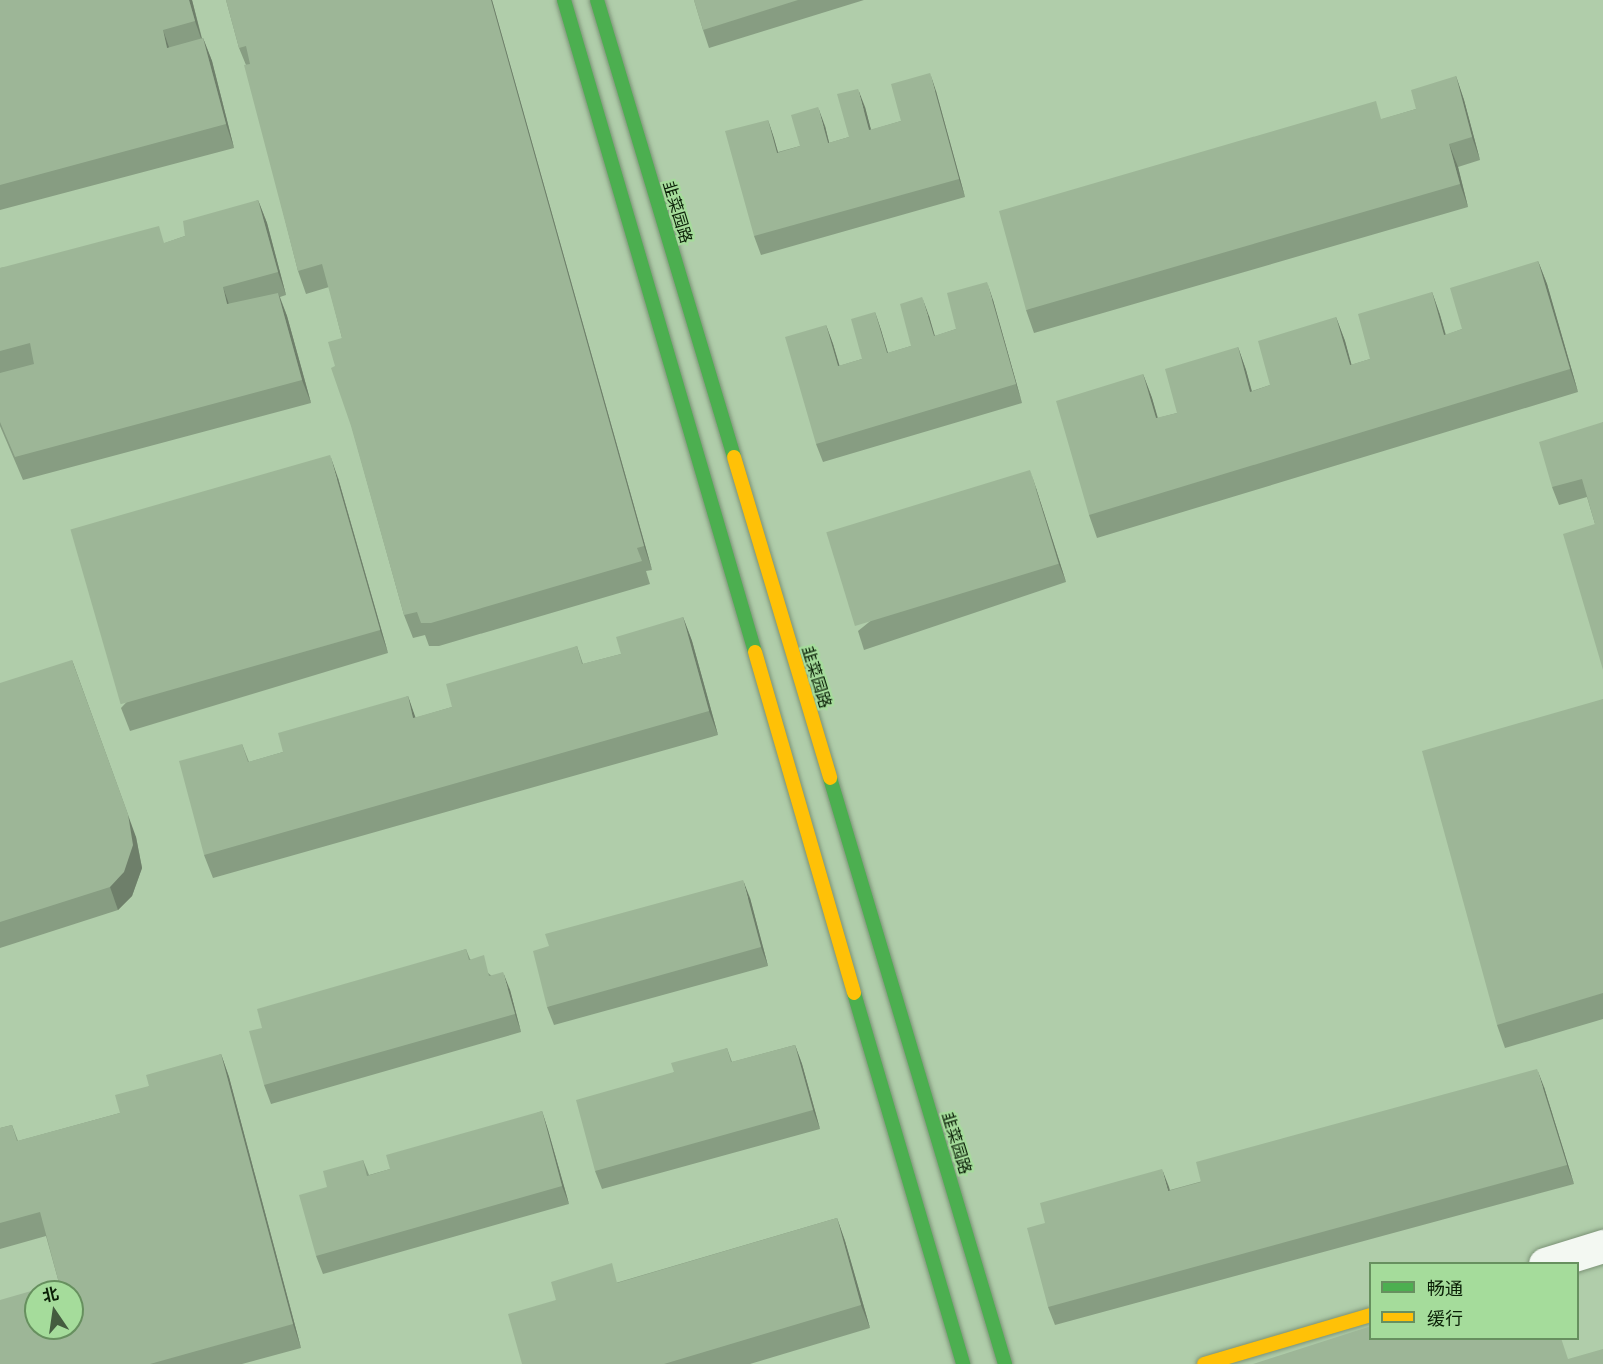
<!DOCTYPE html>
<html>
<head>
<meta charset="utf-8">
<style>
	body { margin:0 }
	#map { position:relative; width:1603px; height:1364px; overflow:hidden; background:#b0cdaa; font-family:"Archivo Narrow","Noto Sans SC",sans-serif }
	div>[style] { position:absolute }
	[style*='--x'] { left:calc(var(--x)*1px); top:calc(var(--y)*1px); width:calc(var(--w)*1px); rotate:calc(var(--a)*1deg) }
	.roads { filter:drop-shadow(0 0 2px #7b9276) drop-shadow(0 0 2px #7b9276) }
	.street>* { height:33px; margin:-16.5px; padding:0 16.5px; transform-origin:16.5px; border-radius:16.5px; background:#f3f8f2 }
	.fast>* { height:14px; margin:-7px; padding:0 7px; transform-origin:7px; border-radius:7px; background:#4caf50 }
	.slow>* { height:14px; margin:-7px; padding:0 7px; transform-origin:7px; border-radius:7px; background:#ffc107 }
	.wall>* { inset:0; background:#879d82 }
	.shaded-wall>* { inset:0; background:#6e7f6a }
	.building>* { inset:0; background:#9db697; transform-origin:0 0 }
	span { translate:-50% -50%; white-space:nowrap; text-align:center; line-height:1.15; -webkit-text-stroke:4.5px #a5dc9b; paint-order:stroke }
	.street-label { font-size:16px; color:#0a1f06 }
	.legend { position:absolute; left:1369px; top:1262px; width:210px; height:78px; box-sizing:border-box; background:#a5dc9b; border:2px solid #67905f; margin:0; padding:8px 10px; list-style:none; font-size:18px; color:#0a1f06 }
	.legend li { display:flex; align-items:center; gap:12px; height:30px }
	.legend b { width:30px; border:2px solid #67905f }
	.north { position:absolute; left:24px; top:1280px; width:60px; height:60px; box-sizing:border-box; background:#a5dc9b; border:2px solid #67905f; border-radius:50%; rotate:347deg; font-size:16px; font-weight:700; line-height:24px; text-align:center; color:#0a1f06 }
	.north::after { content:''; display:block; margin:auto; width:21px; height:27px; background:#445c3f; clip-path:polygon(50% 0,100% 100%,50% 72%,0 100%) }
</style>
</head>
<body>
<div id="map">
	<div class="roads">
		<div class="street">
			<div style="--x:1545;--y:1264;--w:61;--a:-17.2"></div>
		</div>
		<div class="fast">
			<div style="--x:564;--y:0;--w:679;--a:73.67"></div>
			<div style="--x:597;--y:0;--w:477;--a:73.3"></div>
			<div style="--x:830;--y:778;--w:612;--a:73.37"></div>
			<div style="--x:854;--y:993;--w:387;--a:73.6"></div>
		</div>
		<div class="slow">
			<div style="--x:734;--y:457;--w:335;--a:73.3"></div>
			<div style="--x:755;--y:652;--w:355;--a:73.8"></div>
			<div style="--x:1204;--y:1364;--w:173;--a:-16.4"></div>
		</div>
	</div>
	<div class="wall">
		<div style="clip-path:polygon(0 0,192px 0,202px 38px,203px 38px,212px 61px,234px 148px,0 210px)"></div>
		<div style="clip-path:polygon(226px 0,492px 0,652px 570px,646px 571px,650px 584px,439px 646px,429px 646px,425px 635px,413px 638px,404px 615px,335px 366px,342px 338px,329px 287px,306px 294px,298px 271px,246px 65px,239px 48px)"></div>
		<div style="clip-path:polygon(694px 0,864px 0,709px 48px,703px 30px)"></div>
		<div style="clip-path:polygon(1456px 76px,1464px 100px,1480px 160px,1458px 167px,1468px 207px,1034px 333px,1026px 310px,1383px 119px,1416px 109px)"></div>
		<div style="clip-path:polygon(936px 91px,965px 197px,761px 255px,754px 236px,768px 120px,778px 152px,800px 146px,825px 126px,829px 143px,849px 137px,865px 107px,871px 130px,901px 121px)"></div>
		<div style="clip-path:polygon(258px 200px,267px 223px,286px 295px,280px 297px,287px 316px,311px 403px,23px 480px,0 426px,0 268px,165px 243px,185px 236px)"></div>
		<div style="clip-path:polygon(1538px 261px,1547px 284px,1578px 392px,1097px 538px,1089px 515px,1143px 374px,1152px 398px,1158px 418px,1177px 413px,1238px 347px,1246px 370px,1252px 391px,1270px 385px,1336px 317px,1345px 341px,1351px 365px,1370px 359px,1432px 292px,1440px 315px,1446px 335px,1462px 329px)"></div>
		<div style="clip-path:polygon(993px 300px,1022px 403px,823px 462px,816px 444px,826px 325px,833px 344px,839px 366px,862px 359px,875px 312px,881px 330px,888px 353px,911px 346px,929px 316px,935px 336px,956px 329px)"></div>
		<div style="clip-path:polygon(1603px 422px,1595px 524px,1587px 497px,1559px 505px,1552px 487px)"></div>
		<div style="clip-path:polygon(338px 478px,388px 653px,130px 731px,121px 708px)"></div>
		<div style="clip-path:polygon(1036px 488px,1066px 582px,864px 650px,858px 631px)"></div>
		<div style="clip-path:polygon(683px 617px,692px 641px,718px 735px,213px 878px,204px 855px,242px 744px,249px 762px,283px 752px,408px 696px,415px 718px,452px 707px,577px 646px,583px 664px,621px 654px)"></div>
		<div style="clip-path:polygon(0 683px,136px 837px,142px 868px,132px 896px,118px 910px,0 948px)"></div>
		<div style="clip-path:polygon(1603px 699px,1603px 1019px,1505px 1048px,1497px 1025px)"></div>
		<div style="clip-path:polygon(750px 898px,768px 966px,554px 1025px,547px 1007px)"></div>
		<div style="clip-path:polygon(466px 949px,470px 959px,510px 990px,521px 1032px,271px 1104px,264px 1085px,262px 1028px)"></div>
		<div style="clip-path:polygon(795px 1045px,802px 1064px,820px 1129px,602px 1189px,595px 1171px,674px 1072px,727px 1048px,732px 1062px)"></div>
		<div style="clip-path:polygon(221px 1054px,229px 1077px,301px 1348px,242px 1364px,0 1364px,59px 1283px,46px 1236px,0 1249px,0 1128px,12px 1125px,18px 1141px,120px 1113px,149px 1086px)"></div>
		<div style="clip-path:polygon(1544px 1087px,1574px 1184px,1055px 1325px,1048px 1307px,1045px 1223px,1170px 1190px)"></div>
		<div style="clip-path:polygon(542px 1111px,548px 1130px,569px 1204px,323px 1274px,316px 1256px,327px 1187px,363px 1160px,369px 1175px,390px 1169px)"></div>
		<div style="clip-path:polygon(837px 1218px,845px 1241px,870px 1328px,750px 1364px,522px 1364px,556px 1300px,619px 1282px)"></div>
	</div>
	<div class="shaded-wall">
		<div style="clip-path:polygon(189px 0,192px 0,203px 44px,195px 21px)"></div>
		<div style="clip-path:polygon(491px 0,492px 0,652px 570px,644px 546px)"></div>
		<div style="clip-path:polygon(163px 30px,171px 53px,167px 48px)"></div>
		<div style="clip-path:polygon(203px 38px,212px 61px,234px 148px,226px 124px)"></div>
		<div style="clip-path:polygon(930px 73px,936px 91px,965px 197px,959px 179px)"></div>
		<div style="clip-path:polygon(1456px 76px,1464px 100px,1480px 160px,1472px 137px)"></div>
		<div style="clip-path:polygon(858px 89px,865px 107px,876px 149px,869px 130px)"></div>
		<div style="clip-path:polygon(818px 107px,825px 126px,834px 162px,828px 143px)"></div>
		<div style="clip-path:polygon(768px 120px,774px 138px,783px 171px,777px 153px)"></div>
		<div style="clip-path:polygon(1449px 144px,1458px 167px,1468px 207px,1460px 184px)"></div>
		<div style="clip-path:polygon(258px 200px,267px 223px,286px 295px,278px 272px)"></div>
		<div style="clip-path:polygon(1538px 261px,1547px 284px,1578px 392px,1570px 369px)"></div>
		<div style="clip-path:polygon(987px 282px,993px 300px,1022px 403px,1016px 384px)"></div>
		<div style="clip-path:polygon(223px 287px,231px 310px,227px 304px)"></div>
		<div style="clip-path:polygon(1432px 292px,1440px 315px,1452px 358px,1444px 335px)"></div>
		<div style="clip-path:polygon(278px 293px,287px 316px,311px 403px,302px 380px)"></div>
		<div style="clip-path:polygon(922px 297px,929px 316px,940px 355px,934px 336px)"></div>
		<div style="clip-path:polygon(875px 312px,881px 330px,893px 371px,887px 353px)"></div>
		<div style="clip-path:polygon(1336px 317px,1345px 341px,1358px 388px,1350px 365px)"></div>
		<div style="clip-path:polygon(826px 325px,833px 344px,845px 384px,838px 366px)"></div>
		<div style="clip-path:polygon(1238px 347px,1246px 370px,1258px 415px,1250px 392px)"></div>
		<div style="clip-path:polygon(1143px 374px,1152px 398px,1164px 441px,1156px 418px)"></div>
		<div style="clip-path:polygon(330px 455px,338px 478px,388px 653px,380px 630px)"></div>
		<div style="clip-path:polygon(1030px 470px,1036px 488px,1066px 582px,1059px 564px)"></div>
		<div style="clip-path:polygon(683px 617px,692px 641px,718px 735px,709px 711px)"></div>
		<div style="clip-path:polygon(72px 660px,136px 837px,142px 868px,132px 896px,118px 910px,110px 887px)"></div>
		<div style="clip-path:polygon(408px 696px,416px 719px,413px 718px)"></div>
		<div style="clip-path:polygon(743px 880px,750px 898px,768px 966px,761px 947px)"></div>
		<div style="clip-path:polygon(503px 972px,510px 990px,521px 1032px,515px 1014px)"></div>
		<div style="clip-path:polygon(795px 1045px,802px 1064px,820px 1129px,813px 1110px)"></div>
		<div style="clip-path:polygon(221px 1054px,229px 1077px,301px 1348px,293px 1324px)"></div>
		<div style="clip-path:polygon(1537px 1069px,1544px 1087px,1574px 1184px,1567px 1165px)"></div>
		<div style="clip-path:polygon(542px 1111px,548px 1130px,569px 1204px,562px 1186px)"></div>
		<div style="clip-path:polygon(1162px 1169px,1169px 1187px,1175px 1209px,1168px 1191px)"></div>
		<div style="clip-path:polygon(837px 1218px,845px 1241px,870px 1328px,861px 1305px)"></div>
	</div>
	<div class="building">
		<div style="clip-path:polygon(0 0,189px 0,195px 21px,163px 30px,167px 48px,203px 38px,226px 124px,0 185px)"></div>
		<div style="clip-path:polygon(226px 0,491px 0,644px 546px,637px 548px,642px 561px,431px 623px,421px 623px,417px 612px,404px 615px,351px 426px,331px 368px,335px 366px,328px 342px,342px 338px,322px 264px,298px 271px,244px 65px,250px 64px,246px 46px,239px 48px)"></div>
		<div style="clip-path:polygon(694px 0,798px 0,703px 30px)"></div>
		<div style="clip-path:polygon(930px 73px,959px 179px,754px 236px,725px 131px,768px 120px,777px 153px,800px 146px,791px 115px,818px 107px,828px 143px,849px 137px,837px 94px,858px 89px,869px 130px,901px 121px,891px 84px)"></div>
		<div style="clip-path:polygon(1456px 76px,1472px 137px,1449px 144px,1460px 184px,1026px 310px,999px 211px,1376px 101px,1381px 119px,1416px 109px,1411px 90px)"></div>
		<div style="clip-path:polygon(258px 200px,278px 272px,223px 287px,227px 304px,278px 293px,302px 380px,15px 457px,0 422px,0 373px,34px 364px,30px 343px,0 351px,0 268px,159px 226px,164px 243px,185px 236px,183px 221px)"></div>
		<div style="clip-path:polygon(1538px 261px,1570px 369px,1089px 515px,1056px 401px,1143px 374px,1156px 418px,1177px 413px,1165px 369px,1238px 347px,1250px 392px,1270px 385px,1258px 341px,1336px 317px,1350px 365px,1370px 359px,1358px 314px,1432px 292px,1444px 335px,1462px 329px,1450px 288px)"></div>
		<div style="clip-path:polygon(987px 282px,1016px 384px,816px 444px,785px 337px,826px 325px,838px 366px,862px 359px,851px 319px,875px 312px,887px 353px,911px 346px,900px 304px,922px 297px,934px 336px,956px 329px,947px 293px)"></div>
		<div style="clip-path:polygon(1603px 422px,1603px 670px,1563px 534px,1595px 524px,1582px 479px,1552px 487px,1539px 442px)"></div>
		<div style="left:330px;top:455px;width:182px;height:270px;rotate:74deg"></div>
		<div style="left:1030px;top:470px;width:98px;height:213px;rotate:73deg"></div>
		<div style="clip-path:polygon(683px 617px,709px 711px,204px 855px,179px 761px,242px 744px,248px 762px,283px 752px,278px 733px,408px 696px,413px 718px,452px 707px,446px 684px,577px 646px,582px 664px,621px 654px,616px 637px)"></div>
		<div style="clip-path:polygon(72px 660px,128px 814px,133px 845px,124px 872px,110px 887px,0 922px,0 683px)"></div>
		<div style="clip-path:polygon(1603px 699px,1603px 993px,1497px 1025px,1422px 751px)"></div>
		<div style="clip-path:polygon(743px 880px,761px 947px,547px 1007px,533px 951px,549px 946px,545px 934px)"></div>
		<div style="clip-path:polygon(466px 949px,469px 960px,484px 955px,489px 976px,503px 972px,515px 1014px,264px 1085px,249px 1031px,262px 1028px,257px 1009px)"></div>
		<div style="clip-path:polygon(795px 1045px,813px 1110px,595px 1171px,576px 1100px,674px 1072px,671px 1063px,727px 1048px,731px 1062px)"></div>
		<div style="clip-path:polygon(evenodd,221px 1054px,293px 1324px,150px 1364px,0 1364px,0 1300px,59px 1283px,40px 1212px,0 1223px,0 1128px,12px 1125px,17px 1141px,120px 1113px,115px 1095px,149px 1086px,146px 1075px,221px 1054px,36px 1292px,72px 1292px,72px 1328px,36px 1328px,36px 1292px)"></div>
		<div style="clip-path:polygon(1537px 1069px,1567px 1165px,1048px 1307px,1027px 1228px,1045px 1223px,1040px 1203px,1162px 1169px,1168px 1191px,1201px 1182px,1196px 1162px)"></div>
		<div style="clip-path:polygon(542px 1111px,562px 1186px,316px 1256px,299px 1195px,327px 1187px,323px 1171px,363px 1160px,367px 1176px,390px 1169px,386px 1155px)"></div>
		<div style="clip-path:polygon(837px 1218px,861px 1305px,664px 1364px,522px 1364px,508px 1314px,556px 1300px,551px 1282px,612px 1263px,617px 1283px)"></div>
		<div style="clip-path:polygon(1371px 1326px,1371px 1338px,1561px 1338px,1568px 1359px,1603px 1349px,1603px 1364px,1253px 1364px)"></div>
	</div>
	<div class="street-label">
		<span style="left:678px;top:212px;rotate:73deg">韭菜园路</span>
		<span style="left:817px;top:677px;rotate:73deg">韭菜园路</span>
		<span style="left:957px;top:1143px;rotate:73deg">韭菜园路</span>
	</div>
	<ul class="legend">
	<li><b style="height:8px;background:#4caf50"></b>畅通</li>
	<li><b style="height:8px;background:#ffc107"></b>缓行</li>
	</ul>
	<div class="north">北</div>
</div>
</body>
</html>
